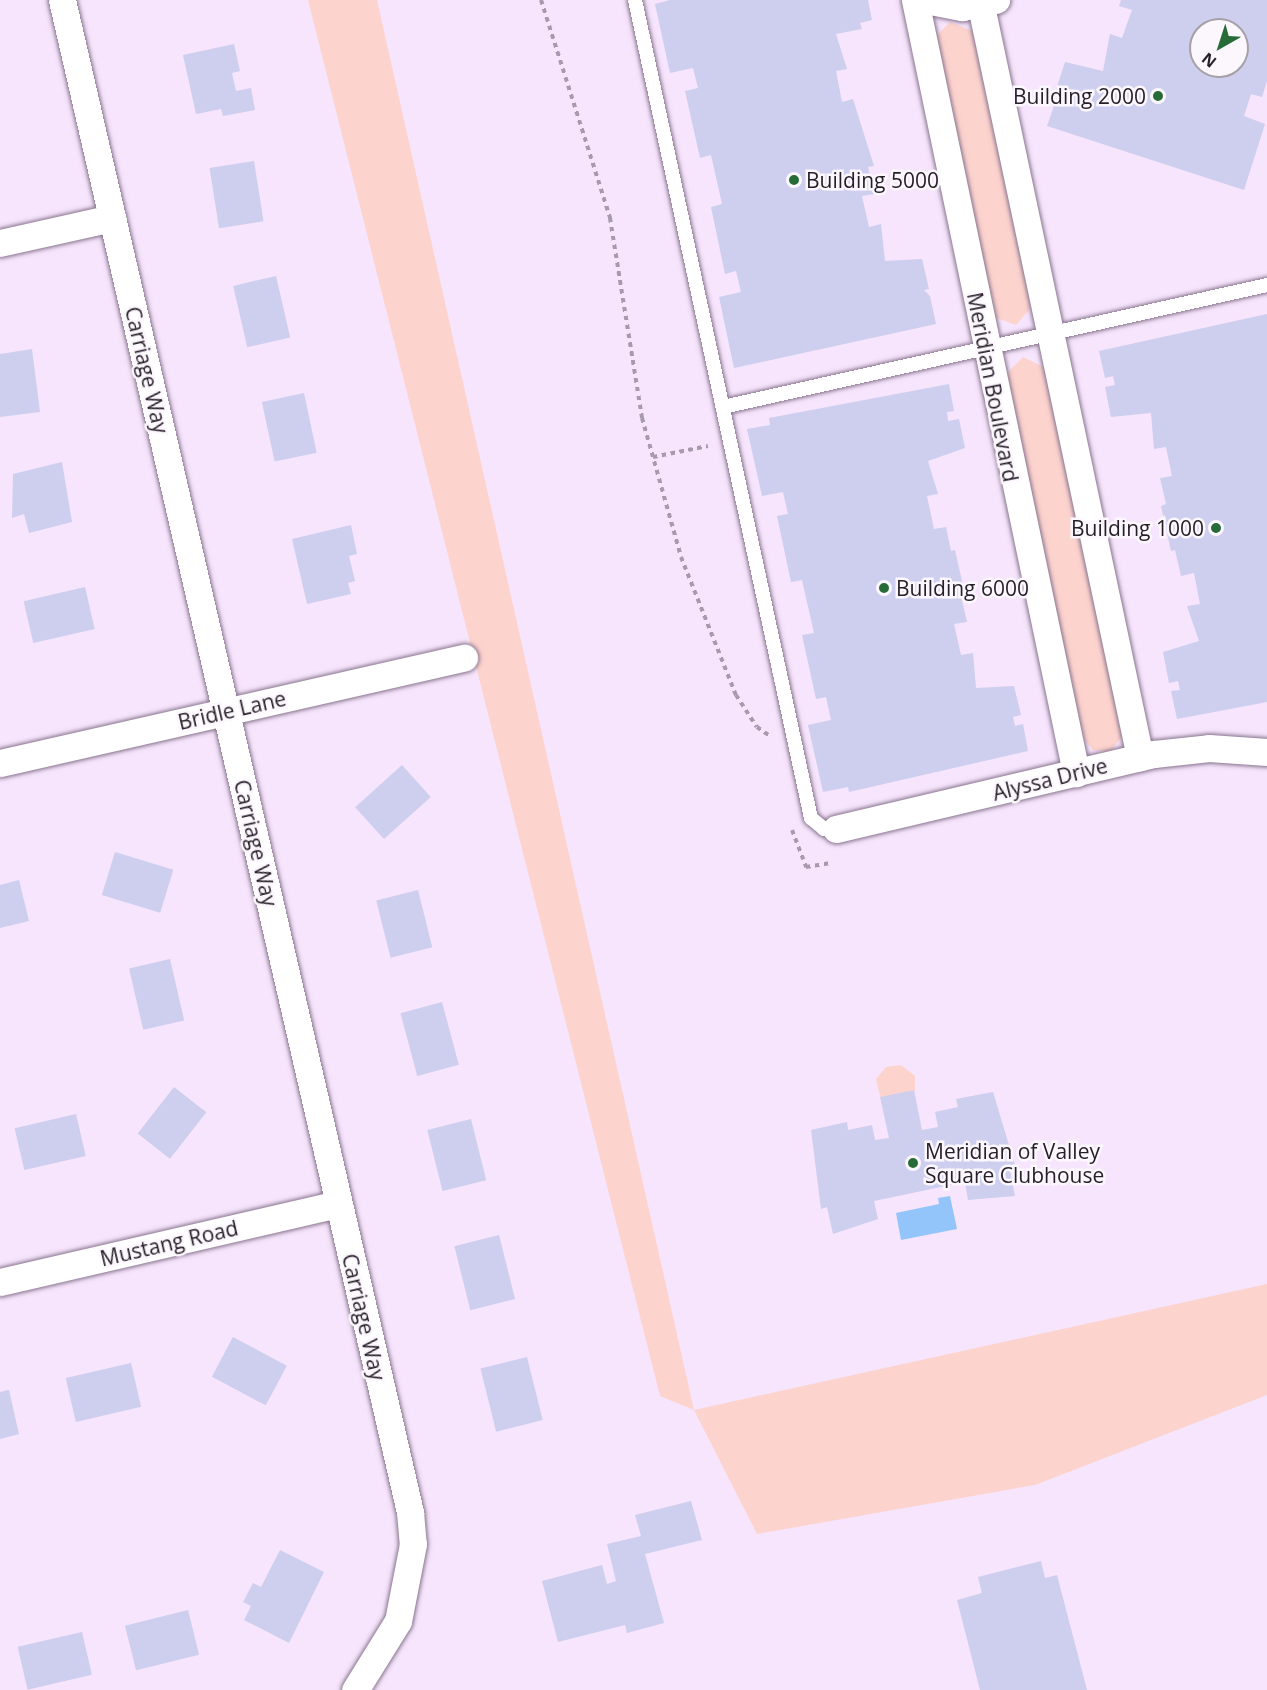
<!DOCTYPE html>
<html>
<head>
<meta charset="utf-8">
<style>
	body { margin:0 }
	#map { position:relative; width:1267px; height:1690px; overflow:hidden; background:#f6e5fc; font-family:"Open Sans",sans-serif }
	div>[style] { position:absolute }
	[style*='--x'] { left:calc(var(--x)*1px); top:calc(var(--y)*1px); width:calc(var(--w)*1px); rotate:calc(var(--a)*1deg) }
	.green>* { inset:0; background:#fdd3ce }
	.water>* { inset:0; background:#94c5fa }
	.building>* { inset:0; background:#ceceef; transform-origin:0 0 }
	.path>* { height:4px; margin-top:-2px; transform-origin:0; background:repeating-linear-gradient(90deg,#a89aad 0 4.5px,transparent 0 9px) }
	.roads { filter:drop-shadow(0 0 2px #89758f) drop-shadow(0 0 2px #89758f) }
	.service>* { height:14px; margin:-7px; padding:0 7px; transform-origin:7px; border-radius:7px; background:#fff }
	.minor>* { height:27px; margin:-13.5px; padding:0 13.5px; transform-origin:13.5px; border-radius:13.5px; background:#fff }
	.dots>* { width:16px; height:16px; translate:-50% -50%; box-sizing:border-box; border:3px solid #fcf7fd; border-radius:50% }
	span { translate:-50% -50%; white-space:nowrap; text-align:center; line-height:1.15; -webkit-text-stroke:5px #fcf7fd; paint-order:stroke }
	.poi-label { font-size:21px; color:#261e28 }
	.right { translate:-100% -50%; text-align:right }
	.left { translate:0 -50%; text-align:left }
	.street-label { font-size:21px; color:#261e28 }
	.north { position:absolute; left:1189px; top:18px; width:60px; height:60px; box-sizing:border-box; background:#fcf7fd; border:2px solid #a6a0a8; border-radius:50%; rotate:219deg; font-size:16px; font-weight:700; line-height:24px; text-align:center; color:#261e28 }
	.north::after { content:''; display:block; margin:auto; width:21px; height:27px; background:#276c38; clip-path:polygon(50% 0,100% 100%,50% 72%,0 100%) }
</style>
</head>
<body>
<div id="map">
	<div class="green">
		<div style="clip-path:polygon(308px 0,377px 0,694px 1410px,1267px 1284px,1267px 1395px,1035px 1485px,757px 1534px,694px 1410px,660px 1396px)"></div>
		<div style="clip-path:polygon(950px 22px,973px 31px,1032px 307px,1016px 325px,994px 317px,935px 37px)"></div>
		<div style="clip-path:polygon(1023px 357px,1046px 368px,1123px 735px,1110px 752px,1093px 750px,1082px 737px,1006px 374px)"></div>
		<div style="clip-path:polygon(901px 1065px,915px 1076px,915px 1094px,914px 1090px,881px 1100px,876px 1079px,886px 1067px)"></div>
	</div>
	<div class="water">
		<div style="clip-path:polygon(950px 1196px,957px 1229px,901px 1240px,896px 1213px,939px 1204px,938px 1198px)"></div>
	</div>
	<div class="building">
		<div style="clip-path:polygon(670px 0,868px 0,872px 20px,860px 23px,862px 29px,836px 34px,847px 69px,836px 71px,842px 102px,853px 99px,874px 166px,868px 167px,874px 194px,862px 196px,869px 227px,881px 224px,885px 261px,922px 259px,929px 289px,924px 290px,930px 296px,936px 324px,734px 368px,719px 297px,741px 292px,736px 271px,725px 274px,711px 207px,722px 204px,711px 155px,700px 158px,685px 91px,698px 88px,693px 68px,670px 73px,655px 4px)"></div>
		<div style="clip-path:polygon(evenodd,1121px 0,1267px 0,1267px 81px,1262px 97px,1251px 94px,1244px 116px,1265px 124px,1244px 190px,1047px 126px,1056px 100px,1063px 102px,1066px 94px,1056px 90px,1065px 62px,1103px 71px,1110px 34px,1122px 38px,1132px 10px,1119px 6px,1121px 0,1201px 30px,1237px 30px,1237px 66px,1201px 66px,1201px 30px)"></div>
		<div style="clip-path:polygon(234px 44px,240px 71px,232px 73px,236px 91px,251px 88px,255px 110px,223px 116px,221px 109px,196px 114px,183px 55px)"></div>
		<div style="left:254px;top:161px;width:61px;height:45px;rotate:81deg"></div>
		<div style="left:276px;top:276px;width:63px;height:44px;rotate:77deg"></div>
		<div style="clip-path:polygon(1267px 314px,1267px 702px,1177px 719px,1171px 691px,1180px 690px,1178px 681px,1169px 683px,1163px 652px,1199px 641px,1187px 606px,1200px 604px,1194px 573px,1181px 576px,1175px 550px,1171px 551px,1161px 506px,1166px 504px,1160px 478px,1172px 476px,1166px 447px,1154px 449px,1151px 413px,1111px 417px,1105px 387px,1115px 385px,1113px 376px,1105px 378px,1099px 351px)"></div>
		<div style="clip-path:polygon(32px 349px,40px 412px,0 417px,0 354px)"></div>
		<div style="clip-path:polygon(949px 384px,954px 411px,947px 412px,948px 421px,959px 419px,965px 448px,928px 461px,938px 494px,927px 496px,934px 529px,946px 527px,951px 551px,955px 550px,965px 595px,961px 596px,967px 622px,954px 624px,961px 655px,973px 653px,976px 688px,1014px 686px,1021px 715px,1013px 717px,1015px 726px,1023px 724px,1028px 751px,849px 792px,848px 787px,823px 792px,808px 725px,831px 720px,826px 697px,816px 699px,802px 635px,814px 633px,802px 580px,791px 582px,777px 516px,788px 514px,783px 492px,762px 496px,747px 429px,770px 425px,769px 418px)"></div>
		<div style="left:304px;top:393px;width:61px;height:43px;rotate:78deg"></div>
		<div style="clip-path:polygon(62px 462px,72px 522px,29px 533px,24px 514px,12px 518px,13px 474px)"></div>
		<div style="clip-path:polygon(351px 525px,357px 554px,349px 556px,355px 581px,348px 583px,351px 594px,307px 604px,292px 539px)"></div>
		<div style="left:85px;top:587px;width:43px;height:63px;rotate:77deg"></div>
		<div style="left:402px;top:765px;width:43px;height:63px;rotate:48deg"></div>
		<div style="left:115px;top:852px;width:61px;height:45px;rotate:17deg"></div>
		<div style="clip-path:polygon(19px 880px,29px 921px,0 928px,0 885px)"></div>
		<div style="left:418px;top:890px;width:59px;height:43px;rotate:76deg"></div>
		<div style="left:170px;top:959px;width:63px;height:42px;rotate:77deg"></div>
		<div style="left:442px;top:1002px;width:65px;height:43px;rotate:75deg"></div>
		<div style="left:174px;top:1087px;width:41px;height:59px;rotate:38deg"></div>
		<div style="clip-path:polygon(914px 1090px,922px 1130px,938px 1127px,935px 1112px,958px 1107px,956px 1099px,993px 1092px,1015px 1165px,1009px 1166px,1015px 1196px,968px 1200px,965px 1182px,874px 1201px,878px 1219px,833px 1234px,827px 1207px,821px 1209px,811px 1130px,847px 1122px,848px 1130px,872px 1125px,875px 1140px,889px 1138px,880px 1097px)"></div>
		<div style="left:76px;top:1114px;width:43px;height:63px;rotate:77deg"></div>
		<div style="left:471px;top:1119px;width:63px;height:45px;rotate:76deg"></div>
		<div style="left:499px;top:1235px;width:66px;height:46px;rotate:76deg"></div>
		<div style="left:233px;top:1337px;width:61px;height:45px;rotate:28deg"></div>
		<div style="left:527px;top:1357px;width:65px;height:48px;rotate:76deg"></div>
		<div style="left:131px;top:1363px;width:45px;height:67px;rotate:77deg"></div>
		<div style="clip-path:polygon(9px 1390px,19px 1434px,0 1439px,0 1392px)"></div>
		<div style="clip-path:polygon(691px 1501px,702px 1540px,645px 1554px,664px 1623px,627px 1633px,625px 1625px,558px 1642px,542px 1581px,602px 1565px,607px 1584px,616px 1581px,607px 1544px,641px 1536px,635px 1515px)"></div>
		<div style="clip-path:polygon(280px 1550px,324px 1572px,289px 1643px,244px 1620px,251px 1606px,243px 1602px,253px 1583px,261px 1587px)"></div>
		<div style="clip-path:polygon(1041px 1561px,1045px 1578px,1057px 1575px,1087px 1690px,980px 1690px,957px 1600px,982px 1593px,978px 1577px)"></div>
		<div style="left:188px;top:1610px;width:46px;height:65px;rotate:76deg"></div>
		<div style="left:82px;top:1632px;width:44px;height:66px;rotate:77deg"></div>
	</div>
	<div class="path">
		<div style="--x:541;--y:0;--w:229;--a:72.4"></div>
		<div style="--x:610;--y:218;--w:203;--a:80.9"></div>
		<div style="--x:642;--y:418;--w:144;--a:74.3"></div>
		<div style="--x:681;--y:557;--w:149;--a:68.3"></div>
		<div style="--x:736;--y:695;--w:38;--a:57"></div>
		<div style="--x:757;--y:727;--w:16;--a:35"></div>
		<div style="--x:653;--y:457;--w:56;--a:-11.3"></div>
		<div style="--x:792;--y:830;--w:40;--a:69"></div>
		<div style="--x:806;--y:867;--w:25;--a:-9"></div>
	</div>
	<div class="roads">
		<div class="service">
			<div style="--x:635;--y:0;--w:837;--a:77.86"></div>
			<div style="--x:811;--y:818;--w:17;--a:40"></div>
			<div style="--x:824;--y:829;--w:12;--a:0"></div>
			<div style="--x:723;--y:407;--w:558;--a:-12.64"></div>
		</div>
		<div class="minor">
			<div style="--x:62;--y:0;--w:1552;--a:77.04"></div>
			<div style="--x:410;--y:1512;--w:32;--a:85"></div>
			<div style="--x:413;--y:1544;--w:78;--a:101"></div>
			<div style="--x:398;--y:1621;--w:81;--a:121.9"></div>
			<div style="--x:915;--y:0;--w:790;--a:78.23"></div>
			<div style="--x:925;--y:0;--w:38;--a:11"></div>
			<div style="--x:962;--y:7;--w:35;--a:-12"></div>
			<div style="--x:981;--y:6;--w:768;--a:78.05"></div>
			<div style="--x:0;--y:243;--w:115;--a:-12.6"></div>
			<div style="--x:0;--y:763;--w:476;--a:-12.8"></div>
			<div style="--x:836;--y:829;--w:327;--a:-13.3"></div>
			<div style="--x:1154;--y:754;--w:55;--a:-6.2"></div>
			<div style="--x:1209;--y:748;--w:58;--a:3.9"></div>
			<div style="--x:0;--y:1282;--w:346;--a:-13"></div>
		</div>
	</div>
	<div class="dots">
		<div style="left:1158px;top:96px;background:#276c38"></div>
		<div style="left:794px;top:180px;background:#276c38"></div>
		<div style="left:1216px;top:528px;background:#276c38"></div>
		<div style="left:884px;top:588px;background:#276c38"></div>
		<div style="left:913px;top:1163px;background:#276c38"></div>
	</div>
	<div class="poi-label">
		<span class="right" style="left:1146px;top:96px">Building 2000</span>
		<span class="left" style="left:806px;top:180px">Building 5000</span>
		<span class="right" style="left:1204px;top:528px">Building 1000</span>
		<span class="left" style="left:896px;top:588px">Building 6000</span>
		<span class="left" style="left:925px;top:1163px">Meridian of Valley<br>Square Clubhouse</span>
	</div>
	<div class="street-label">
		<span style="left:147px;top:370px;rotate:77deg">Carriage Way</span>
		<span style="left:993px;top:387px;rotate:79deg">Meridian Boulevard</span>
		<span style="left:232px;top:710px;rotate:-13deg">Bridle Lane</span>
		<span style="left:1050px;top:779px;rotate:-14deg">Alyssa Drive</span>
		<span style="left:256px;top:843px;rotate:77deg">Carriage Way</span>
		<span style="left:169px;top:1243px;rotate:-13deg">Mustang Road</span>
		<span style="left:364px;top:1317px;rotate:77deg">Carriage Way</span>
	</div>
	<div class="north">N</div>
</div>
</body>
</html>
